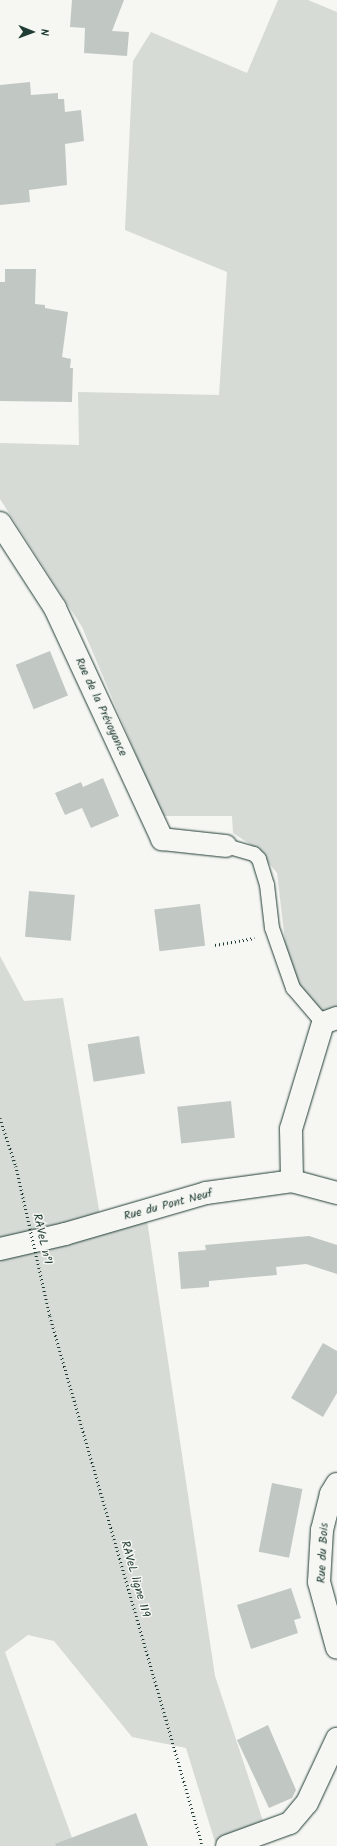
<!DOCTYPE html>
<html>
<head>
<meta charset="utf-8">
<style>
	body { margin:0 }
	#map { position:relative; width:337px; height:1846px; overflow:hidden; background:#f6f6f2; font-family:Kalam,sans-serif }
	div>[style] { position:absolute }
	[style*='--x'] { left:calc(var(--x)*1px); top:calc(var(--y)*1px); width:calc(var(--w)*1px); rotate:calc(var(--a)*1deg) }
	.green>* { inset:0; background:#d6dbd6 }
	.building>* { inset:0; background:#c1c8c3; transform-origin:0 0 }
	.path>* { height:2.5px; margin-top:-1.25px; transform-origin:0; background:repeating-linear-gradient(90deg,#1f3d34 0 1px,transparent 0 4px) }
	.roads { filter:drop-shadow(0 0 1px #1f3d34) drop-shadow(0 0 1px #1f3d34) }
	.lane>* { height:14px; margin:-7px; padding:0 7px; transform-origin:7px; border-radius:7px; background:#f6f6f2 }
	.street>* { height:22px; margin:-11px; padding:0 11px; transform-origin:11px; border-radius:11px; background:#f6f6f2 }
	.path-bridge>* { height:2.5px; margin-top:-1.25px; transform-origin:0; background:repeating-linear-gradient(90deg,#1f3d34 0 1px,transparent 0 4px) }
	span { translate:-50% -50%; white-space:nowrap; text-align:center; line-height:1.15; -webkit-text-stroke:3px #f6f6f2; paint-order:stroke }
	.street-label { font-size:12px; color:#1f3d34 }
	.north { position:absolute; left:12px; top:12px; width:40px; height:40px; -webkit-text-stroke:3px #f6f6f2; paint-order:stroke; rotate:91deg; font-size:11px; font-weight:700; line-height:16px; text-align:center; color:#1f3d34 }
	.north::after { content:''; display:block; margin:auto; width:14px; height:18px; background:#1f3d34; clip-path:polygon(50% 0,100% 100%,50% 72%,0 100%) }
</style>
</head>
<body>
<div id="map">
	<div class="green">
		<div style="clip-path:polygon(278px 0,308px 0,337px 12px,337px 1011px,324px 1015px,298px 986px,287px 958px,277px 873px,257px 849px,233px 833px,232px 816px,162px 816px,82px 627px,0 499px,0 443px,79px 445px,78px 392px,219px 395px,227px 272px,125px 230px,133px 61px,151px 32px,247px 73px)"></div>
		<div style="clip-path:polygon(0 956px,24px 1001px,63px 998px,103px 1233px,147px 1220px,215px 1676px,264px 1824px,215px 1842px,186px 1748px,132px 1737px,54px 1641px,28px 1635px,5px 1652px,75px 1846px,0 1846px)"></div>
	</div>
	<div class="building">
		<div style="clip-path:polygon(72px 0,124px 0,112px 31px,129px 32px,127px 56px,84px 53px,85px 28px,70px 27px)"></div>
		<div style="clip-path:polygon(30px 82px,31px 95px,58px 93px,58px 99px,64px 99px,65px 112px,81px 110px,84px 141px,65px 144px,67px 185px,29px 190px,30px 202px,0 205px,0 85px)"></div>
		<div style="clip-path:polygon(5px 269px,36px 269px,35px 304px,45px 305px,45px 308px,68px 312px,62px 357px,71px 359px,70px 368px,73px 368px,72px 402px,0 401px,0 282px,5px 282px)"></div>
		<div style="left:50px;top:651px;width:48px;height:37px;rotate:68deg"></div>
		<div style="clip-path:polygon(103px 778px,119px 816px,91px 828px,82px 808px,65px 815px,55px 793px,81px 782px,83px 787px)"></div>
		<div style="left:29px;top:891px;width:46px;height:46px;rotate:5deg"></div>
		<div style="left:200px;top:904px;width:42px;height:46px;rotate:83deg"></div>
		<div style="left:139px;top:1036px;width:38px;height:52px;rotate:81deg"></div>
		<div style="left:231px;top:1101px;width:37px;height:54px;rotate:84deg"></div>
		<div style="clip-path:polygon(309px 1236px,337px 1245px,337px 1274px,306px 1264px,276px 1267px,277px 1275px,209px 1281px,209px 1287px,181px 1289px,178px 1252px,206px 1250px,205px 1245px)"></div>
		<div style="clip-path:polygon(323px 1343px,337px 1351px,337px 1393px,323px 1417px,291px 1398px)"></div>
		<div style="left:272px;top:1483px;width:31px;height:70px;rotate:11deg"></div>
		<div style="clip-path:polygon(291px 1588px,301px 1618px,294px 1620px,298px 1633px,251px 1649px,237px 1605px)"></div>
		<div style="clip-path:polygon(268px 1725px,296px 1790px,292px 1798px,269px 1808px,237px 1740px)"></div>
		<div style="clip-path:polygon(136px 1813px,148px 1846px,56px 1846px,55px 1844px)"></div>
	</div>
	<div class="path">
		<div style="--x:215;--y:945;--w:40;--a:-10"></div>
		<div style="--x:0;--y:1118;--w:51;--a:71.6"></div>
		<div style="--x:50;--y:1316;--w:549;--a:73.94"></div>
	</div>
	<div class="roads">
		<div class="lane">
			<div style="--x:226;--y:846;--w:29;--a:16"></div>
			<div style="--x:254;--y:854;--w:7;--a:45"></div>
			<div style="--x:259;--y:859;--w:27;--a:73"></div>
			<div style="--x:267;--y:885;--w:43;--a:83.4"></div>
			<div style="--x:272;--y:928;--w:64;--a:70.7"></div>
			<div style="--x:293;--y:988;--w:46;--a:49.4"></div>
		</div>
		<div class="street">
			<div style="--x:0;--y:523;--w:101;--a:57.1"></div>
			<div style="--x:55;--y:608;--w:255;--a:65.1"></div>
			<div style="--x:162;--y:839;--w:64;--a:6.2"></div>
			<div style="--x:292;--y:1181;--w:52;--a:-91.1"></div>
			<div style="--x:291;--y:1129;--w:111;--a:-73.2"></div>
			<div style="--x:323;--y:1023;--w:15;--a:-20"></div>
			<div style="--x:0;--y:1249;--w:67;--a:-13"></div>
			<div style="--x:65;--y:1234;--w:147;--a:-16.2"></div>
			<div style="--x:206;--y:1193;--w:87;--a:-7.9"></div>
			<div style="--x:292;--y:1181;--w:47;--a:14.9"></div>
			<div style="--x:337;--y:1484;--w:12;--a:121"></div>
			<div style="--x:331;--y:1494;--w:37;--a:104"></div>
			<div style="--x:322;--y:1530;--w:52;--a:93.3"></div>
			<div style="--x:319;--y:1582;--w:68;--a:74.7"></div>
			<div style="--x:227;--y:1846;--w:67;--a:-20.1"></div>
			<div style="--x:290;--y:1823;--w:26;--a:-50"></div>
			<div style="--x:307;--y:1803;--w:71;--a:-64.9"></div>
		</div>
	</div>
	<div class="path-bridge">
		<div style="--x:16;--y:1166;--w:154;--a:77.2"></div>
	</div>
	<div class="street-label">
		<span style="left:101px;top:707px;rotate:65deg">Rue de la Prévoyance</span>
		<span style="left:168px;top:1205px;rotate:-15deg">Rue du Pont Neuf</span>
		<span style="left:42px;top:1239px;rotate:77deg">RAVeL n°1</span>
		<span style="left:323px;top:1553px;rotate:-87deg">Rue du Bois</span>
		<span style="left:135px;top:1579px;rotate:74deg">RAVeL ligne 119</span>
	</div>
	<div class="north">N</div>
</div>
</body>
</html>
